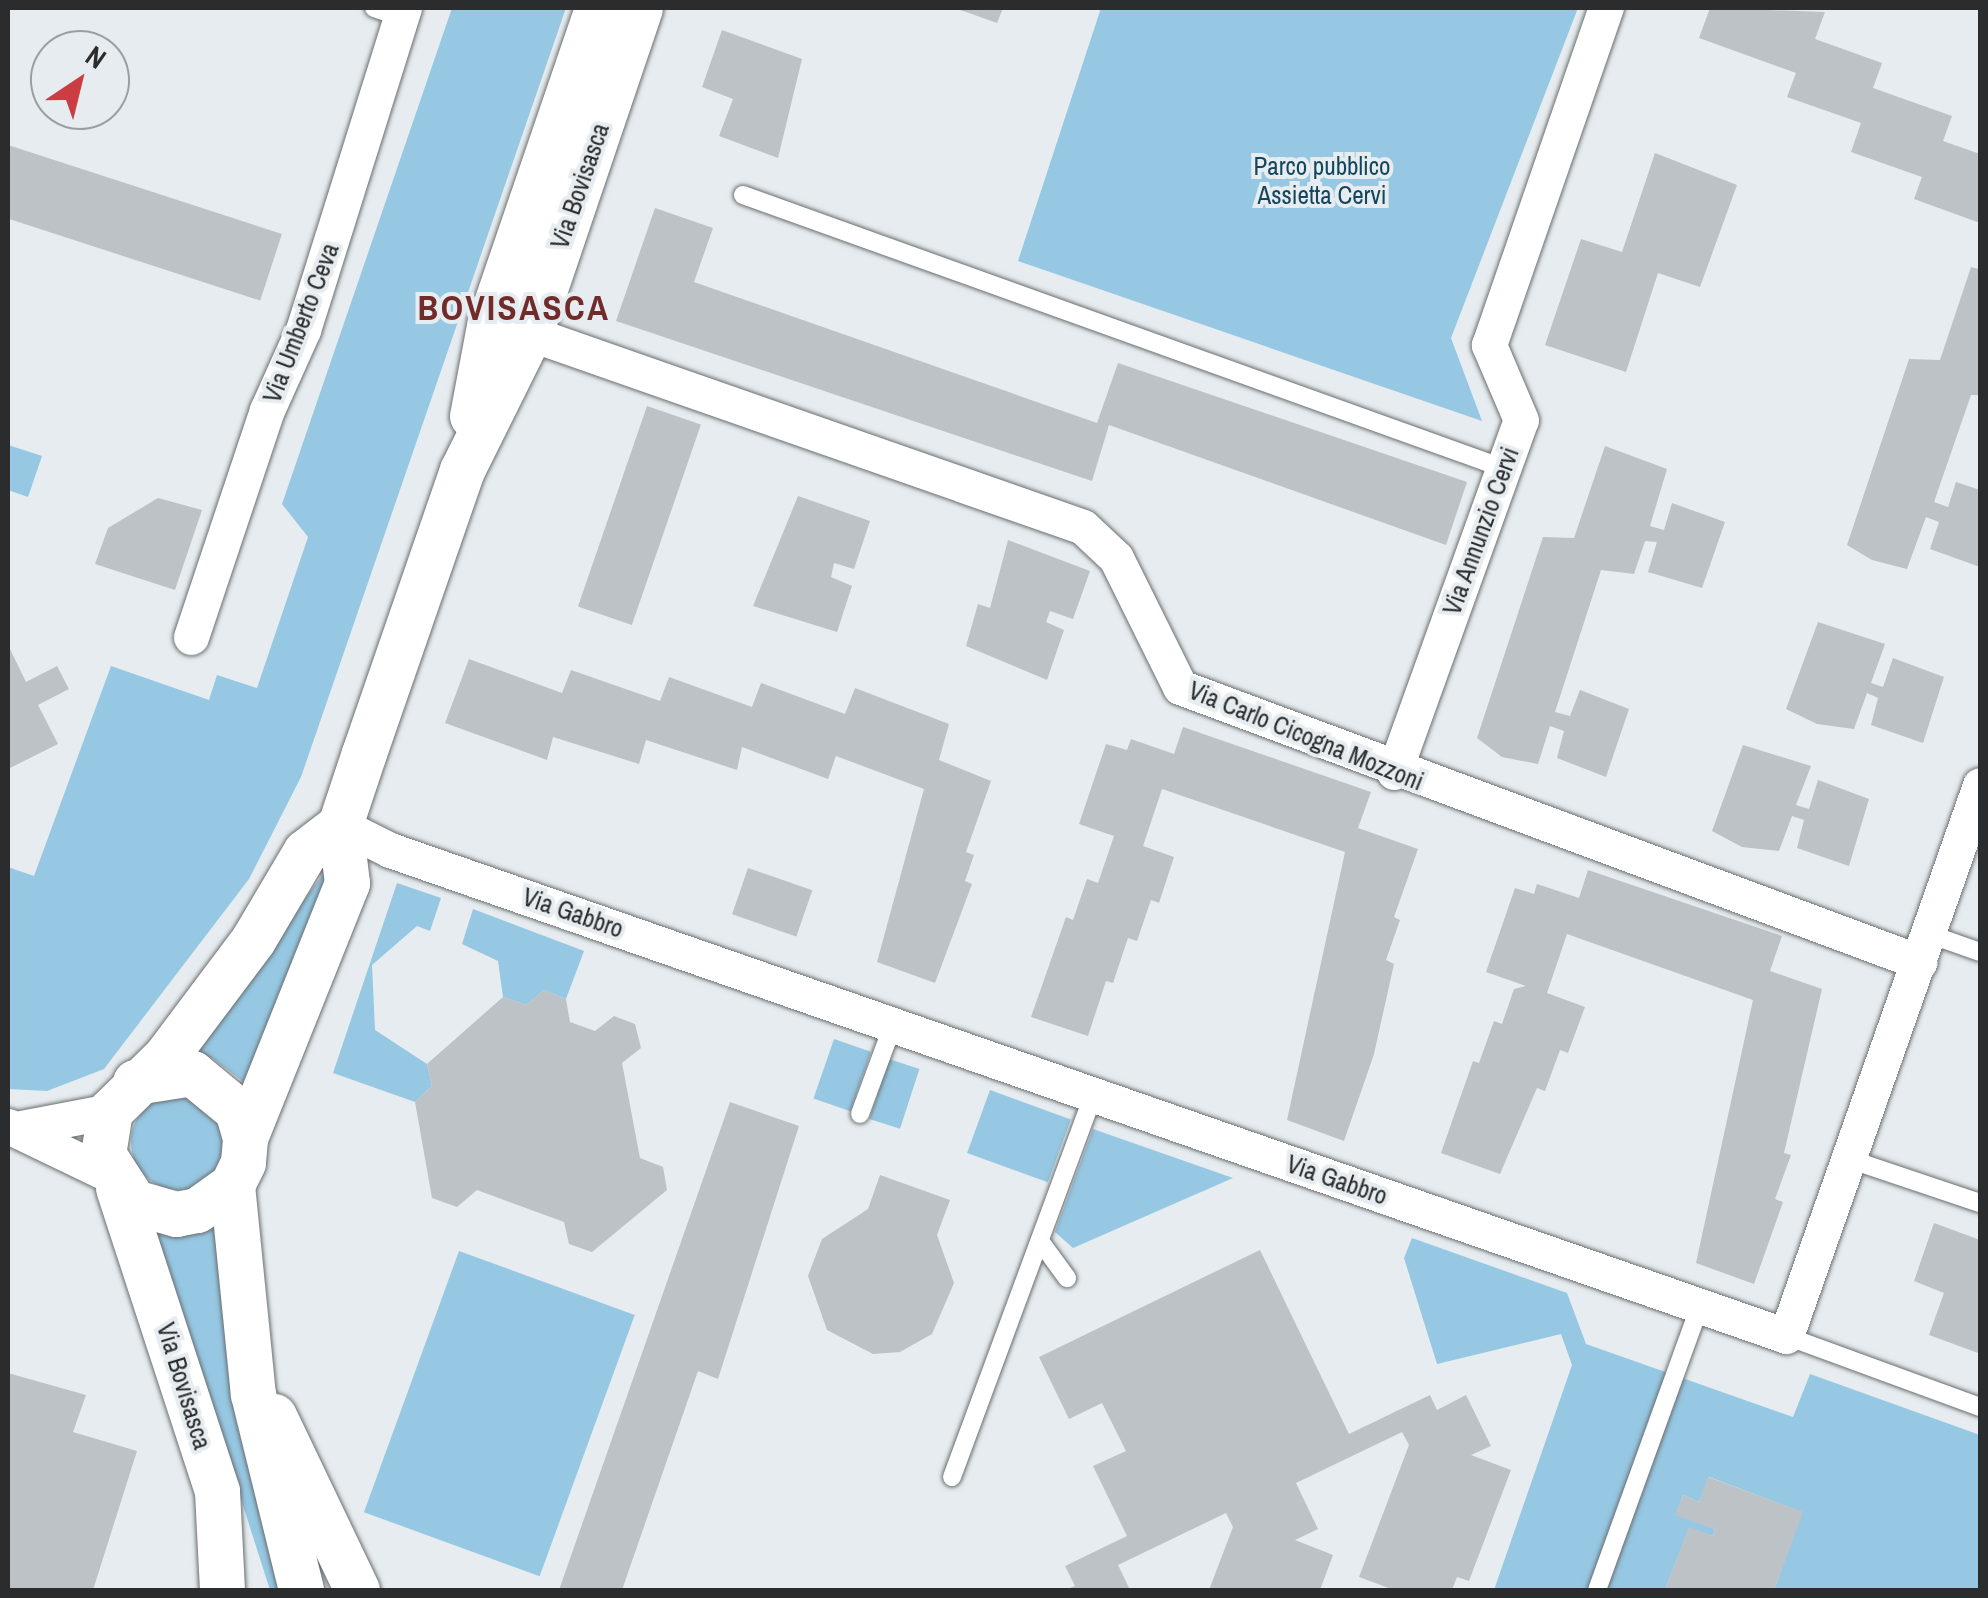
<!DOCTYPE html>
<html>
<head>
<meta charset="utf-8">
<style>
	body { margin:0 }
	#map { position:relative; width:1988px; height:1598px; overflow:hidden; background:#e6ecef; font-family:"Archivo Narrow",sans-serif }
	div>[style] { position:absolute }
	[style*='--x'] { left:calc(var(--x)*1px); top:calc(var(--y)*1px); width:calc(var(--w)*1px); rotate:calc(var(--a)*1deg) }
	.green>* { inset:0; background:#96c8e3; transform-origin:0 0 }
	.round { border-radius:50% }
	.building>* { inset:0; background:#bdc2c6; transform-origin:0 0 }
	.roads { filter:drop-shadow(0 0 2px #6a6e71) drop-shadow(0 0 2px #6a6e71) }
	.service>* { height:18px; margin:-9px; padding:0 9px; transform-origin:9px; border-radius:9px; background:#fff }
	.minor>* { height:35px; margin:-17.5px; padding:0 17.5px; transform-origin:17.5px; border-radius:17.5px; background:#fff }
	.tertiary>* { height:45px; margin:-22.5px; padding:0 22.5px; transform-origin:22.5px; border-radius:22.5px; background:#fff }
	span { translate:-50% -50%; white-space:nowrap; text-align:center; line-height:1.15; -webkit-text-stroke:8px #e6ecef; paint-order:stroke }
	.park-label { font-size:25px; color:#13465d }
	.street-label { font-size:25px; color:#2a2c2d }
	.district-label { font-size:35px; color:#712b2b; font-weight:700; letter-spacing:2.5px }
	.frame { position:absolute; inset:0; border:10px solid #2a2c2d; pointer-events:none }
	.north { position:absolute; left:30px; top:30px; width:100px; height:100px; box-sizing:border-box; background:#e6ecef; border:2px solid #9b9fa1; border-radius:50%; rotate:35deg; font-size:28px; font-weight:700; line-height:40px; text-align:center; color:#2a2c2d }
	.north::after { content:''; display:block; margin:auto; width:35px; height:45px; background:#cc3d43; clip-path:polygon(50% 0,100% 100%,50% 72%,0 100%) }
</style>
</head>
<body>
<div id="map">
	<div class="green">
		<div style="clip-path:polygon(452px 8px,566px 8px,301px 777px,249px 879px,104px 1069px,47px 1091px,8px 1089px,8px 867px,34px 876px,111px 666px,209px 700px,217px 675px,257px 688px,308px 537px,282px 504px)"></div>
		<div style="clip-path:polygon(1101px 8px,1578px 8px,1451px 338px,1482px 421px,1018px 261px)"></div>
		<div style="clip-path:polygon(8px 445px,42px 456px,28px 497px,8px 490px)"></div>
		<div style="clip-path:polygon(330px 865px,253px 1089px,212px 1058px,190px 1053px)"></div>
		<div style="clip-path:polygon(397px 883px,441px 898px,430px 931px,417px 926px,372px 965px,375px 1030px,427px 1064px,432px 1086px,415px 1102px,333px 1073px)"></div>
		<div style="clip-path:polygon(473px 909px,584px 951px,566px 999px,544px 990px,526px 1005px,503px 997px,498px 961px,462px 944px)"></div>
		<div style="left:834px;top:1039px;width:39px;height:63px;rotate:19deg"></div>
		<div style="left:889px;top:1059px;width:32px;height:63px;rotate:18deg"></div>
		<div style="left:990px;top:1090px;width:86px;height:67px;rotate:20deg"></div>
		<div class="round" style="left:131px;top:1094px;width:96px;height:96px"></div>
		<div style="clip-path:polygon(1093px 1129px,1233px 1178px,1073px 1248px,1055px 1232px)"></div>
		<div style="clip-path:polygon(217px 1225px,235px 1415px,279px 1590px,270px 1590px,156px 1233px)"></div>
		<div style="clip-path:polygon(1412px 1238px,1567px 1293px,1586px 1344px,1793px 1417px,1810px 1374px,1980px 1435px,1980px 1590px,1774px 1590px,1802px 1512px,1709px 1477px,1699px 1502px,1683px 1495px,1676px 1514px,1715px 1529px,1713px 1536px,1689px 1528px,1665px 1590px,1494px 1590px,1572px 1365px,1561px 1334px,1437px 1364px,1404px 1258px)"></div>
		<div style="left:459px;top:1251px;width:187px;height:278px;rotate:20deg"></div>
	</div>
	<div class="building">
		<div style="clip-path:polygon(955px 8px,1003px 8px,997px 23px)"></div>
		<div style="clip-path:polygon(1710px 8px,1825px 12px,1815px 39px,1882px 63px,1873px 88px,1952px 116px,1943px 141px,1980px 154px,1980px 223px,1914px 199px,1922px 177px,1851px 152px,1861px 123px,1787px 97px,1796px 73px,1699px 38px)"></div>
		<div style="clip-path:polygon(722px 30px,802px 59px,778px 158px,719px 136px,733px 99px,702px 87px)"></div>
		<div style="left:8px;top:145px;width:288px;height:70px;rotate:18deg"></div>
		<div style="clip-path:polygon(1655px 153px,1737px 185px,1700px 287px,1658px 273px,1626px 372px,1545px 345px,1581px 239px,1622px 252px)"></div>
		<div style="clip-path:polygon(655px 208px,713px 228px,694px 282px,1097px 423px,1118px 363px,1467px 482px,1446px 545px,1109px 425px,1092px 481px,616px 321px)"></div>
		<div style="clip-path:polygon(1971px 267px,1980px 269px,1980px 395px,1971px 395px,1934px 502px,1948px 507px,1956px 482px,1980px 490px,1980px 567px,1930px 549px,1939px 522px,1926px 517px,1907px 569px,1872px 560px,1847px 545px,1909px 359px,1940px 360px)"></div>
		<div style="left:647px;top:406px;width:57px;height:212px;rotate:19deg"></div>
		<div style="clip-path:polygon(1605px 446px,1667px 469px,1650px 526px,1664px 530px,1672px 503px,1725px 522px,1702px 588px,1648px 572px,1657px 542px,1645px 541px,1634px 574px,1601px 570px,1555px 712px,1570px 716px,1580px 690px,1629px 709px,1606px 777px,1557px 758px,1564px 731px,1550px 726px,1538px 764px,1502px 757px,1477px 738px,1543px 537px,1574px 538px)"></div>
		<div style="clip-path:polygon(798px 496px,870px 521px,854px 569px,834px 563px,831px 577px,852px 586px,837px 632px,753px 606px)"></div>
		<div style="clip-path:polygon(158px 498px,202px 510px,175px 590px,95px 564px,108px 528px)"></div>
		<div style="clip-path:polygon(1008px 540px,1090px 571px,1073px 619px,1050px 611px,1046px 622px,1064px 630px,1047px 680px,966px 646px,978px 604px,990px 608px)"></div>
		<div style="clip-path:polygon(1818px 622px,1885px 644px,1871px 683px,1883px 687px,1893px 658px,1944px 677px,1923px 743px,1871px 725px,1878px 698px,1867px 693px,1854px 729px,1817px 724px,1786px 709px)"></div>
		<div style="clip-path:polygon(8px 645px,26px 682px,57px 666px,69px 689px,38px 705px,58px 744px,8px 769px)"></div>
		<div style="clip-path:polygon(469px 659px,562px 693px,571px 670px,660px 701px,669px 677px,752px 707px,761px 683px,845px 714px,855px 688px,949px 724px,939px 760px,991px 781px,966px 852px,974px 855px,965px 881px,972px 884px,935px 983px,877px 962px,924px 789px,836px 756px,828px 779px,742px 747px,737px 770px,646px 740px,639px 764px,553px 737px,547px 760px,445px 723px)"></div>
		<div style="clip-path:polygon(1183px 727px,1371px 792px,1358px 828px,1418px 849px,1394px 917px,1400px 920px,1386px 960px,1394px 964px,1374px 1054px,1344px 1141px,1287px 1120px,1345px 852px,1162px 789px,1143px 846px,1174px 857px,1159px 903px,1151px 900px,1137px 941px,1128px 938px,1113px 983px,1106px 981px,1088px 1036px,1031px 1017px,1066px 917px,1073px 920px,1087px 879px,1098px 883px,1114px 836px,1079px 824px,1106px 744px,1127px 750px,1131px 739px,1174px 754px)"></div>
		<div style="clip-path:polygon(1743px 745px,1811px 766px,1796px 805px,1809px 809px,1818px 780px,1869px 799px,1849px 866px,1797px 848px,1804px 820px,1792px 816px,1779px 851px,1742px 847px,1712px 831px)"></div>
		<div style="left:748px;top:868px;width:68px;height:49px;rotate:19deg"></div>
		<div style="clip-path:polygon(1588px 870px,1782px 936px,1770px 971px,1822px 989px,1784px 1153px,1791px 1155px,1775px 1199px,1783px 1202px,1754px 1284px,1696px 1263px,1753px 1000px,1567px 934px,1547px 993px,1585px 1007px,1568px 1053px,1560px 1050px,1545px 1091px,1537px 1088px,1500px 1174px,1441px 1153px,1473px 1061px,1479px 1063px,1494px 1021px,1502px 1024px,1514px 989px,1526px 986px,1486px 972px,1515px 888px,1534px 894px,1537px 884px,1579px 898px)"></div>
		<div style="clip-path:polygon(544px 990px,566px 999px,570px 1022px,595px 1031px,614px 1016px,635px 1024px,641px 1048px,622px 1063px,640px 1158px,663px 1167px,667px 1190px,592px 1252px,569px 1244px,564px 1222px,477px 1190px,457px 1207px,432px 1198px,415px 1102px,432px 1086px,427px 1064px,503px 997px,526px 1005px)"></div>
		<div style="clip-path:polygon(730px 1102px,799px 1126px,718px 1379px,698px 1371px,622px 1590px,559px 1590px)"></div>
		<div style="clip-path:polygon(880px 1175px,950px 1200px,937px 1235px,954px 1283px,932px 1334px,900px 1352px,873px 1354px,827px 1330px,808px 1276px,822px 1239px,868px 1209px)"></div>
		<div style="clip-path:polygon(1934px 1223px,1980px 1240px,1978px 1353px,1929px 1335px,1944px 1293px,1914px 1281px)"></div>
		<div style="clip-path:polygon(1260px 1250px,1349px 1434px,1430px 1395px,1437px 1410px,1466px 1395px,1491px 1446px,1471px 1455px,1511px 1470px,1469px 1581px,1457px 1577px,1452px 1590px,1394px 1590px,1359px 1577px,1409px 1445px,1402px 1432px,1296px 1483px,1318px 1529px,1295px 1540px,1333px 1555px,1320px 1590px,1209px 1590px,1233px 1527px,1226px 1513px,1118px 1565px,1130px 1590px,1065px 1590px,1075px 1586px,1065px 1566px,1127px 1536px,1093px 1466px,1126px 1451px,1102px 1403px,1069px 1419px,1039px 1357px)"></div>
		<div style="clip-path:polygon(8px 1373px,86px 1395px,73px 1432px,137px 1451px,93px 1590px,8px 1590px)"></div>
		<div style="clip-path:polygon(1708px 1477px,1803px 1512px,1774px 1590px,1665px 1590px,1689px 1527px,1713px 1536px,1715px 1529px,1675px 1515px,1683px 1495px,1699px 1502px)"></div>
	</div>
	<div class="roads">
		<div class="service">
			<div style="--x:374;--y:8;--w:28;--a:19"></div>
			<div style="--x:743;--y:195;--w:808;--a:19.76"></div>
			<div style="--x:1929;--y:934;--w:54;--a:19.4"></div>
			<div style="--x:860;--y:1114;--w:95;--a:-69.7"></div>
			<div style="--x:1849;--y:1159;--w:138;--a:18.6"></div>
			<div style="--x:1040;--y:1241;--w:46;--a:53.9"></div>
			<div style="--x:1786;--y:1336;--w:207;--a:20.1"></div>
			<div style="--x:952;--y:1477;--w:408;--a:-69.7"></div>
			<div style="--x:1597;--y:1590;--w:303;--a:-70.1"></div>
		</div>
		<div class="minor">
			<div style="--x:506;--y:325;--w:611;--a:19.29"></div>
			<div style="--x:1083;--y:527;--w:45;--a:43.2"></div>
			<div style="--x:1116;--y:558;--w:144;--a:63.6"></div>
			<div style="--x:1180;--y:687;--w:789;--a:20.41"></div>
			<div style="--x:191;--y:637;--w:239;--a:-71.5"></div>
			<div style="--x:267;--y:410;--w:88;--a:-65.8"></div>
			<div style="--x:303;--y:330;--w:337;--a:-72.6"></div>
			<div style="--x:1394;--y:772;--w:374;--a:-70.2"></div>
			<div style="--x:1521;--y:420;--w:82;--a:-113.1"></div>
			<div style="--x:1489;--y:345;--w:357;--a:-70.9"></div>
			<div style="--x:340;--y:825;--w:56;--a:26.6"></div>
			<div style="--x:390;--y:850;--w:1478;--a:19.19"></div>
			<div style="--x:1786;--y:1336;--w:584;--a:-70.6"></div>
			<div style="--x:8;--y:1126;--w:113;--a:25.7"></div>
			<div style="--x:16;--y:1129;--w:96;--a:-10.8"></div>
		</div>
		<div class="tertiary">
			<div style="--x:472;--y:416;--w:97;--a:-79.3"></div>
			<div style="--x:490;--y:321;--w:331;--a:-71.1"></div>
			<div style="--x:340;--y:825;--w:44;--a:142.4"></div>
			<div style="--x:305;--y:852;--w:102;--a:120.6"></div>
			<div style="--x:253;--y:940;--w:146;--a:126.9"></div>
			<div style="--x:165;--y:1057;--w:77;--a:135.5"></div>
			<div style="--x:110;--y:1111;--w:44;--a:99.2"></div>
			<div style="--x:103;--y:1154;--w:57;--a:57.1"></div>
			<div style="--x:134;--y:1202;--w:44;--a:15.9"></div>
			<div style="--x:176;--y:1214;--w:21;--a:-11"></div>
			<div style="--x:197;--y:1210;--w:43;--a:-35.5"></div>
			<div style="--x:232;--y:1185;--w:25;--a:-64"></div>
			<div style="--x:243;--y:1162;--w:24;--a:-85"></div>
			<div style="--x:245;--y:1138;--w:275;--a:-68.2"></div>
			<div style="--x:347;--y:883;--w:58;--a:-96.9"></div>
			<div style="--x:340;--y:825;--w:76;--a:-71.6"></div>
			<div style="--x:364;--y:753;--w:299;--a:-70.9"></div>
			<div style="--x:462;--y:470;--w:153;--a:-63.6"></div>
			<div style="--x:530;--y:333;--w:343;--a:-71.3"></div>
			<div style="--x:135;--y:1082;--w:58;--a:-9"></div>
			<div style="--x:192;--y:1073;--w:58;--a:39.4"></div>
			<div style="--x:237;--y:1110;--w:29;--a:74"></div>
			<div style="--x:232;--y:1185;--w:210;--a:84.3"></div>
			<div style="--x:253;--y:1394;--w:202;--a:76.2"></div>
			<div style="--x:118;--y:1188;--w:319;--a:71.9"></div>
			<div style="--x:217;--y:1491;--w:99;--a:87.1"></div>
			<div style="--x:274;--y:1416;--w:193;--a:64.5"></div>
		</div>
	</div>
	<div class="park-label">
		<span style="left:1322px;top:181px">Parco pubblico<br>Assietta Cervi</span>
	</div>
	<div class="street-label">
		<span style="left:580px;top:186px;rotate:-71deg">Via Bovisasca</span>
		<span style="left:301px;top:323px;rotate:-69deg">Via Umberto Ceva</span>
		<span style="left:1481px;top:531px;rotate:-70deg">Via Annunzio Cervi</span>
		<span style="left:1306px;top:736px;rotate:22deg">Via Carlo Cicogna Mozzoni</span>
		<span style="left:573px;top:913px;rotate:19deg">Via Gabbro</span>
		<span style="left:1337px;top:1180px;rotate:19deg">Via Gabbro</span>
		<span style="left:184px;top:1386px;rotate:73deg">Via Bovisasca</span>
	</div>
	<div class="district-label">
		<span style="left:514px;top:308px">BOVISASCA</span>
	</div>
	<div class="frame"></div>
	<div class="north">N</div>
</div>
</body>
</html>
